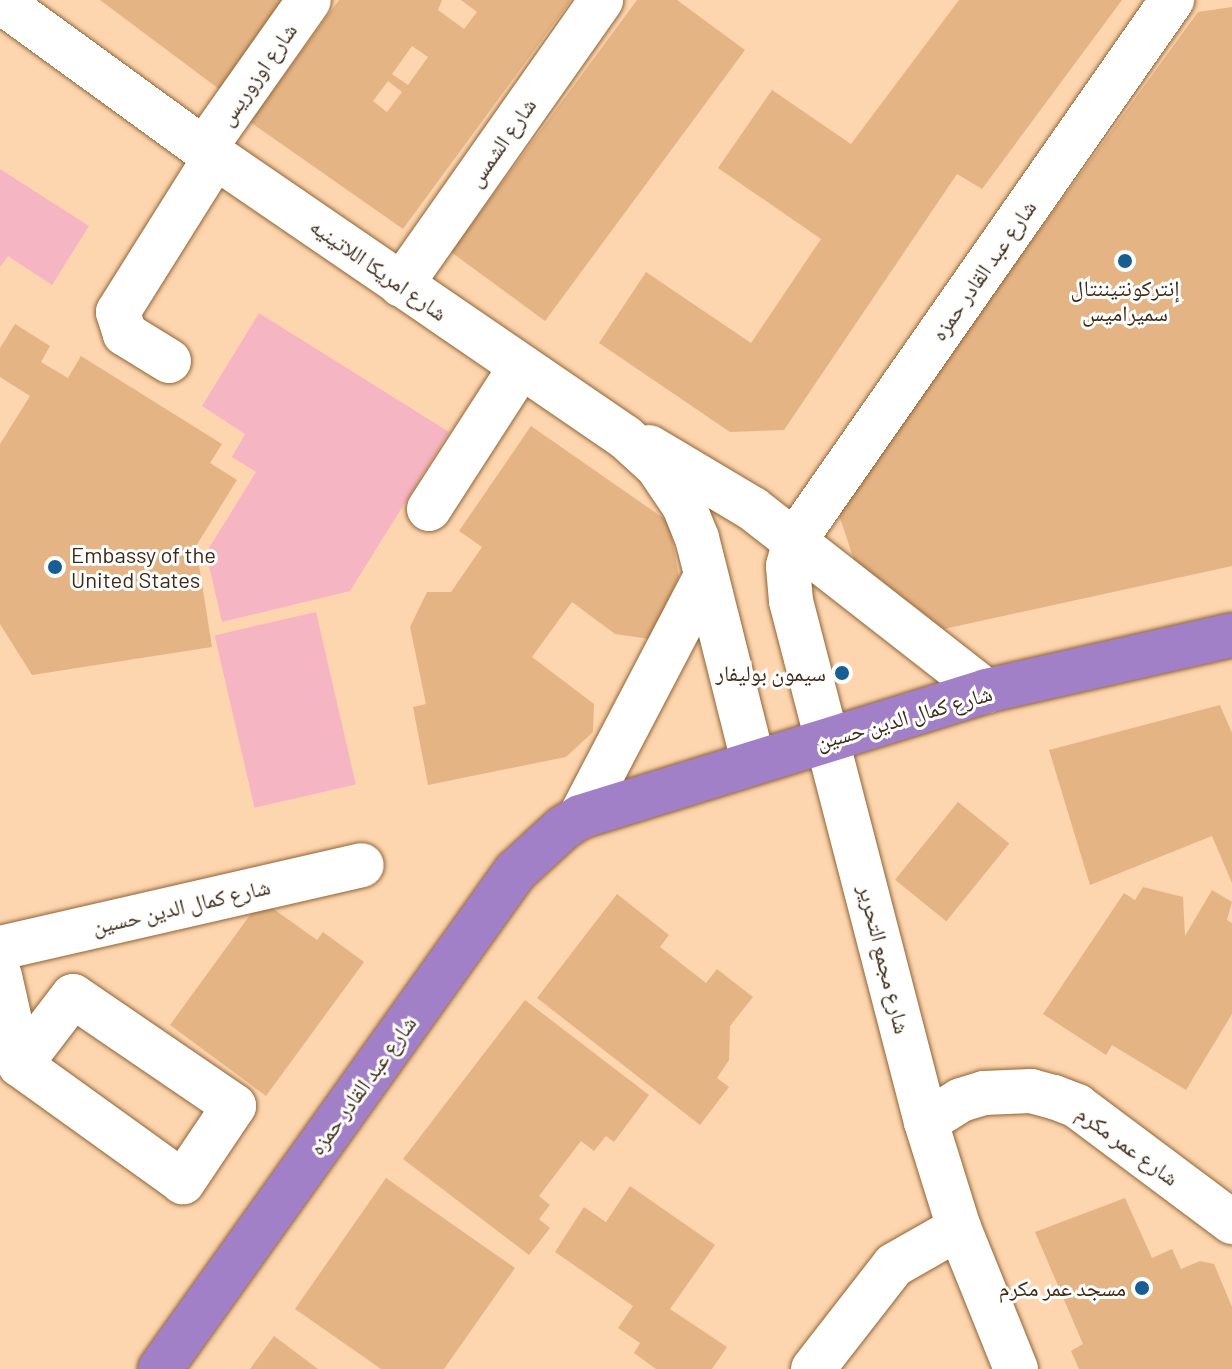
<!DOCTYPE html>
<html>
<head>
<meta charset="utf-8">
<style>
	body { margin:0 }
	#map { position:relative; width:1232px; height:1369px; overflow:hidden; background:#fdd5ae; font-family:Barlow,"Noto Naskh Arabic",sans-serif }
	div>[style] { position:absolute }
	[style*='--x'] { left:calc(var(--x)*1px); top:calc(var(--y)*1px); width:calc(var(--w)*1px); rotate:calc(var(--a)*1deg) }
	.green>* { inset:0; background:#f6b5c2; transform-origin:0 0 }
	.building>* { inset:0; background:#e5b485; transform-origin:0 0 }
	.roads { filter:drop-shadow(0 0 2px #906436) drop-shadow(0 0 2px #906436) }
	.minor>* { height:44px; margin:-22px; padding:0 22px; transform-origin:22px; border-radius:22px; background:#fff }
	.highway>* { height:44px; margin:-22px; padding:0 22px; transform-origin:22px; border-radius:22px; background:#a280c8 }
	.dots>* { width:22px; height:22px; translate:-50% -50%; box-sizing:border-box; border:4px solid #fefefe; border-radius:50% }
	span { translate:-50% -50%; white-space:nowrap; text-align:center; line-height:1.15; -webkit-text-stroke:6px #fefefe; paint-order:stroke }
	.street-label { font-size:22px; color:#3e2b17 }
	.poi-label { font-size:22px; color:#3e2b17 }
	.left { translate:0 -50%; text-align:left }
	.right { translate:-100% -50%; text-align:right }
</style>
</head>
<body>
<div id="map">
	<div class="green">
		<div style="clip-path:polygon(0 169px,89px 226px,52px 285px,8px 256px,0 267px)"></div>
		<div style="clip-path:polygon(259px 313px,449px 432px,350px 591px,222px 622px,206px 553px,256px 472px,232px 457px,245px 434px,202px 406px)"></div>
		<div style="left:316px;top:612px;width:177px;height:104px;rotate:77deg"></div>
	</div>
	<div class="building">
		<div style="clip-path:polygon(100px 0,285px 0,219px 89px)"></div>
		<div style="clip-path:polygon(evenodd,339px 0,442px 0,438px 10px,464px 29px,477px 12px,461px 0,571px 0,403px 229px,250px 122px,339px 0,412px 46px,428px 57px,408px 85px,392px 74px,412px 46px,339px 0,388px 81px,402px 92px,387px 112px,373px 101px,388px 81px)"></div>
		<div style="clip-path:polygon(637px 0,677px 0,745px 50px,545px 321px,451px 252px)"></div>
		<div style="clip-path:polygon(959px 0,1122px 0,982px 189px,957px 174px,784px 430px,730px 432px,599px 343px,646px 272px,751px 343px,821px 239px,718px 168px,772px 90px,851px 144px)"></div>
		<div style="clip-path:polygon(1232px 7px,1232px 566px,944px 629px,854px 560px,837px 509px,1198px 12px)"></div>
		<div style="clip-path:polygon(15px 324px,50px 346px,41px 362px,68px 378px,81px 356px,222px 444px,210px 463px,237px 480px,196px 546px,212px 647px,32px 675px,0 624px,0 444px,30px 396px,0 377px,0 348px)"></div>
		<div style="clip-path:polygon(531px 426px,669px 522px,679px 577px,650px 639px,615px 634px,572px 602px,532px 657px,594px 704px,593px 732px,566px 757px,428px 785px,413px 707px,426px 704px,410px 627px,427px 592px,451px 592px,482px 547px,459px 531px)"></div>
		<div style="clip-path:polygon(1220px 705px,1232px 733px,1232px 883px,1212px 836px,1090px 885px,1049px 750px)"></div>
		<div style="left:958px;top:802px;width:66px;height:100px;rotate:39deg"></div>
		<div style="clip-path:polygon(1143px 887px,1183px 897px,1185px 936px,1212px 890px,1232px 902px,1227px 920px,1232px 923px,1232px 1014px,1186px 1090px,1112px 1045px,1106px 1055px,1043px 1014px,1124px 893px,1135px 900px)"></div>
		<div style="clip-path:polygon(617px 894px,669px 935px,660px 947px,706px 983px,717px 969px,753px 997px,730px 1026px,729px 1060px,717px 1078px,729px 1087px,700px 1125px,537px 998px)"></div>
		<div style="clip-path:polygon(261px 900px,317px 940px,323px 932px,364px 962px,266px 1096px,170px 1025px)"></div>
		<div style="clip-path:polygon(525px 1000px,649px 1095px,614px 1142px,606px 1136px,594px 1151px,581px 1141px,539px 1196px,550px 1205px,539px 1219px,550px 1228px,529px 1255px,403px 1159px)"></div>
		<div style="clip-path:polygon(386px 1178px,515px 1268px,444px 1369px,381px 1369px,295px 1309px)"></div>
		<div style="clip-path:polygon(630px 1186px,715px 1245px,670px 1309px,727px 1347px,712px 1369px,656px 1369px,634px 1353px,640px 1343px,618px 1328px,633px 1306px,555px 1252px,584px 1207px,606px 1222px)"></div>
		<div style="clip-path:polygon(1125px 1198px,1152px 1258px,1172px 1249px,1181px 1269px,1200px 1261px,1214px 1264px,1232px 1307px,1232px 1369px,1079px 1369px,1071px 1351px,1083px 1344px,1035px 1232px)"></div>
		<div style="clip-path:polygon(274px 1336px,318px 1369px,250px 1369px)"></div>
	</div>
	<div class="roads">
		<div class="minor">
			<div style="--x:0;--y:1;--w:252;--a:36"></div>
			<div style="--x:204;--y:149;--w:510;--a:34.38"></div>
			<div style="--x:625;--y:437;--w:43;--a:42.2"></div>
			<div style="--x:657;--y:466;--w:48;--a:56"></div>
			<div style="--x:684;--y:506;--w:35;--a:68"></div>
			<div style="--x:697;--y:538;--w:230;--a:75.9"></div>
			<div style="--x:204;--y:149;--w:182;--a:-54.8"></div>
			<div style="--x:401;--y:285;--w:348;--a:-54.9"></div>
			<div style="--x:169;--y:361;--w:52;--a:-148.5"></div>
			<div style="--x:125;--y:334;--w:23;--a:-108"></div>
			<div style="--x:118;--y:312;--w:184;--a:-57.9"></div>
			<div style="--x:649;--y:447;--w:121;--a:30.8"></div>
			<div style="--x:753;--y:509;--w:296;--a:38"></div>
			<div style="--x:429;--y:509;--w:168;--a:-57.2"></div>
			<div style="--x:580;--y:817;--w:270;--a:-62.4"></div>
			<div style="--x:0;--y:948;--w:371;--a:-12.9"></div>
			<div style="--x:0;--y:976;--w:91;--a:77.3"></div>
			<div style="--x:73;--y:996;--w:195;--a:34.3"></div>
			<div style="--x:234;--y:1106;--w:92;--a:123.9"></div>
			<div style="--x:183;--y:1182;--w:201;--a:-144.3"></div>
			<div style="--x:20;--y:1065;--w:87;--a:-52.5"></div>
			<div style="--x:926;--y:1122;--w:41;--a:-32.2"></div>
			<div style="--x:961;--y:1100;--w:24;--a:-17"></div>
			<div style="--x:984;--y:1093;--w:47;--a:-2.4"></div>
			<div style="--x:1031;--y:1091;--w:24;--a:15"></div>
			<div style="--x:1054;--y:1097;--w:25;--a:21"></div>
			<div style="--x:1077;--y:1106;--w:194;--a:36.8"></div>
			<div style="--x:813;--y:1369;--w:132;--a:-52.1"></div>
			<div style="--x:894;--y:1265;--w:75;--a:-29.6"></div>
			<div style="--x:1016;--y:1369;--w:152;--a:-112"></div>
			<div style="--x:959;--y:1228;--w:111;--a:-107.3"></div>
			<div style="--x:926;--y:1122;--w:538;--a:-104.53"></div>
			<div style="--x:791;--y:601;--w:35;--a:-95"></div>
			<div style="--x:788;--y:566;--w:27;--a:-75"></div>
			<div style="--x:795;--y:540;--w:659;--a:-55.08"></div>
		</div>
		<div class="highway">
			<div style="--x:160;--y:1369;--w:611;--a:-54.46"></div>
			<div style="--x:515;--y:872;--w:65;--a:-42.5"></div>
			<div style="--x:563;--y:828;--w:20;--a:-33"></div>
			<div style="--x:580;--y:817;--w:425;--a:-17.2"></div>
			<div style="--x:986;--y:691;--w:252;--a:-12.8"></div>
		</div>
	</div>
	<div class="dots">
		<div style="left:1125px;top:261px;background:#175f93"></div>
		<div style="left:55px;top:567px;background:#175f93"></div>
		<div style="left:842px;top:673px;background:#175f93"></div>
		<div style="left:1142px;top:1288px;background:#175f93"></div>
	</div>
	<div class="street-label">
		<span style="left:257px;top:74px;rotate:-55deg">شارع اوزوريس</span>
		<span style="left:501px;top:142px;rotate:-55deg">شارع الشمس</span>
		<span style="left:379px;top:269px;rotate:35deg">شارع امريكا اللاتينيه</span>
		<span style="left:983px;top:270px;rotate:-55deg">شارع عبد القادر حمزه</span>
		<span style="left:904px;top:717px;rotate:-16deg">شارع كمال الدين حسين</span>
		<span style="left:181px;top:906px;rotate:-13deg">شارع كمال الدين حسين</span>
		<span style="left:885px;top:959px;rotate:76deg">شارع مجمع التحرير</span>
		<span style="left:362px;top:1085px;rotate:-54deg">شارع عبد القادر حمزه</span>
		<span style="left:1128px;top:1145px;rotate:36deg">شارع عمر مكرم</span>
	</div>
	<div class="poi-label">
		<span style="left:1125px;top:300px">إنتركونتيننتال<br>سميراميس</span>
		<span class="left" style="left:71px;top:567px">Embassy of the<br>United States</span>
		<span class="right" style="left:826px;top:673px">سيمون بوليفار</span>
		<span class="right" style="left:1126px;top:1288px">مسجد عمر مكرم</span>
	</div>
</div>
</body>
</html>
